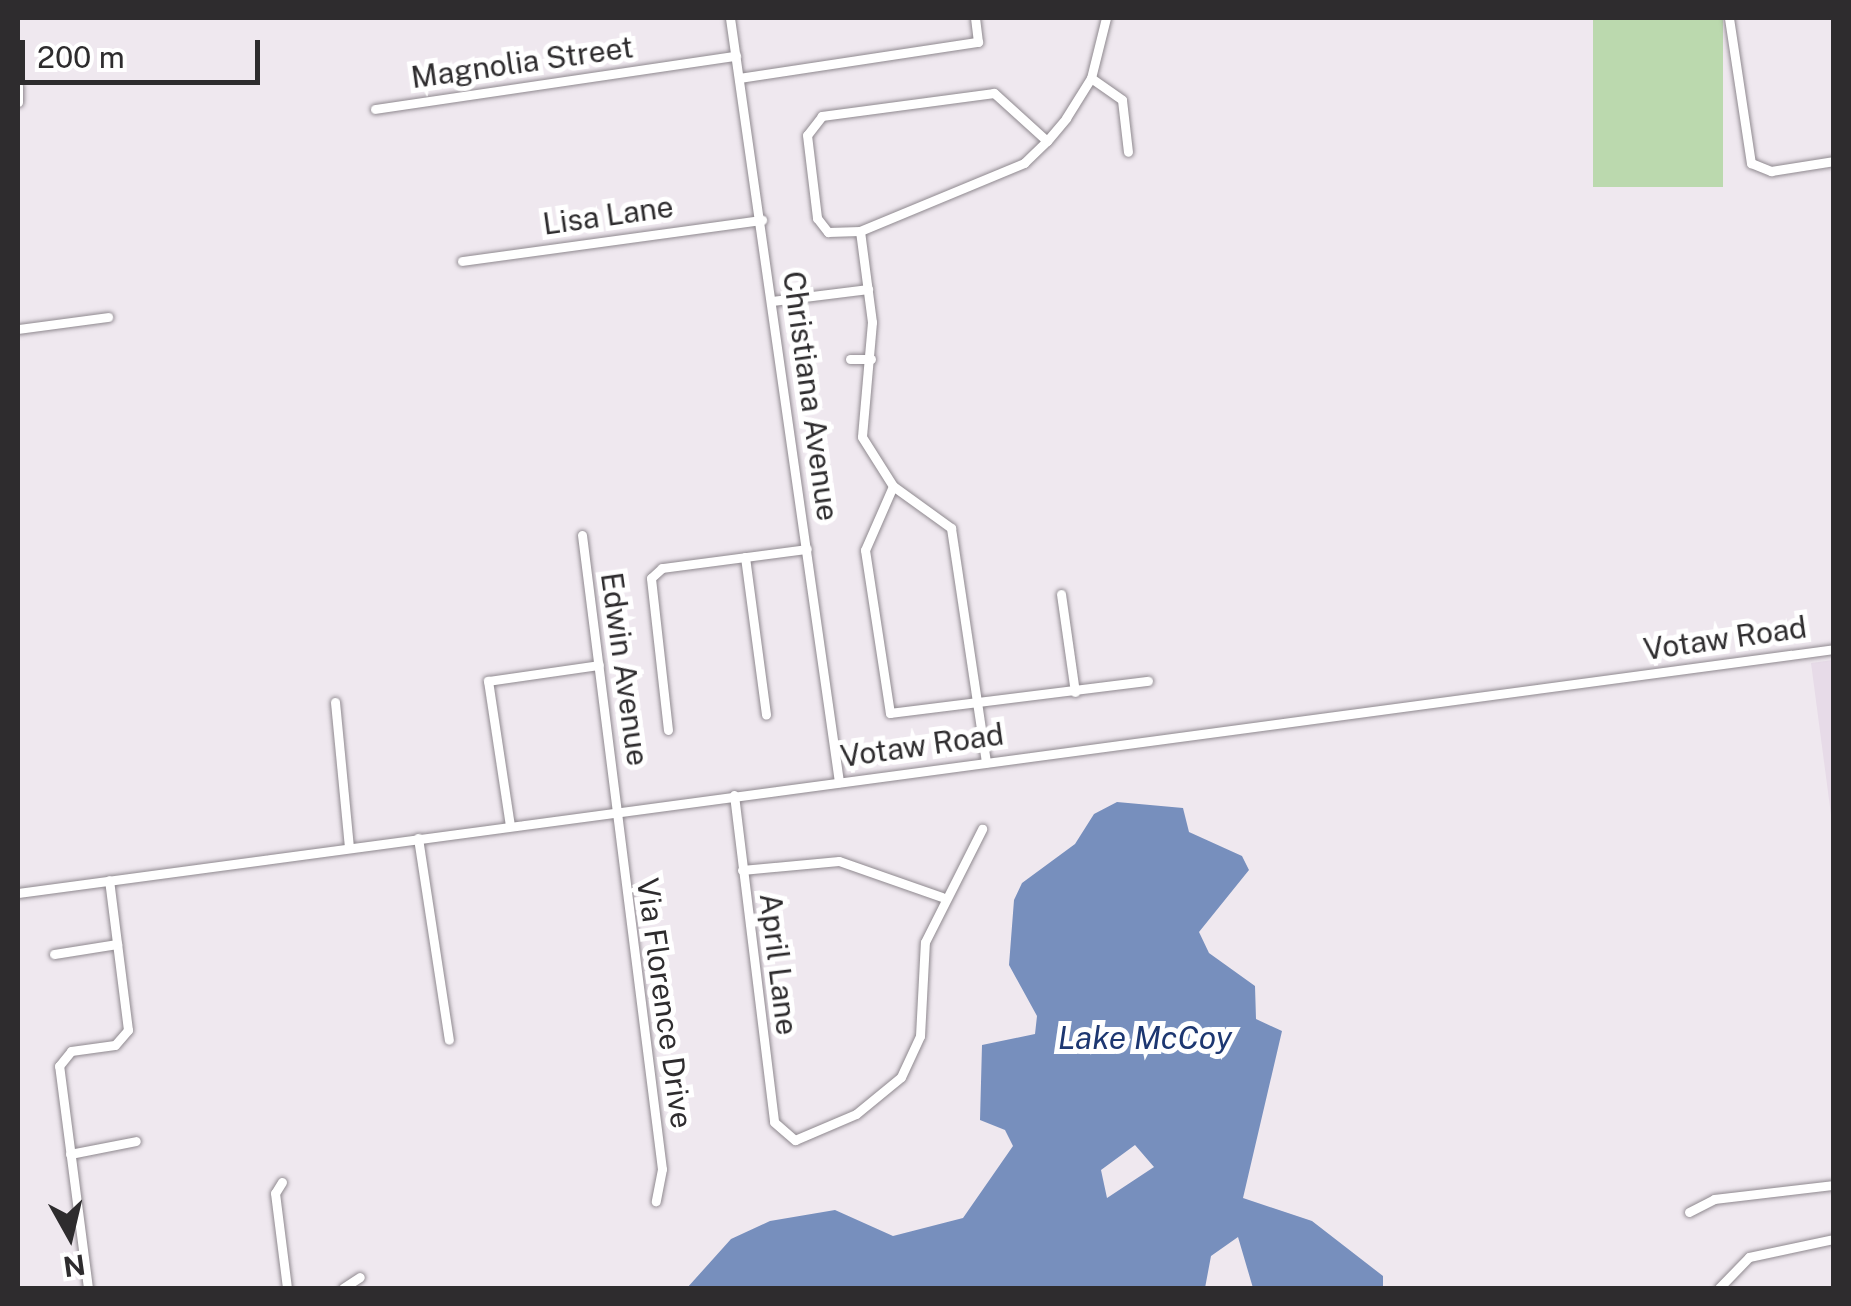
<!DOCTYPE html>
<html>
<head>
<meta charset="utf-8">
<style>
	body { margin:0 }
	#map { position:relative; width:1851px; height:1306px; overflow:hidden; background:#efe8ef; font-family:"Public Sans",sans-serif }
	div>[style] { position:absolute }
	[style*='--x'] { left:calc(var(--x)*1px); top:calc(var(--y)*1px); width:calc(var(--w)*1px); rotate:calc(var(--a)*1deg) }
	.built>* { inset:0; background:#e7dbe8 }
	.green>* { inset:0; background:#bbd9ae; transform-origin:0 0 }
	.water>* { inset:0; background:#778fbd }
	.roads { filter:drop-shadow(0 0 2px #8f898f) drop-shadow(0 0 2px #8f898f) }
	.minor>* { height:9px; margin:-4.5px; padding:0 4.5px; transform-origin:4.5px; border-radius:4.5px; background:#fff }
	span { translate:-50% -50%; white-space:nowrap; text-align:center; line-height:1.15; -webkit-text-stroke:10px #fff; paint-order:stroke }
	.street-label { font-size:30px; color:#2e2c2e }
	.water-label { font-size:32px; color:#1d3771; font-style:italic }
	.frame { position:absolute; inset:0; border:20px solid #2e2c2e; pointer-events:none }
	.north { position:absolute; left:20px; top:1186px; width:100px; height:100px; -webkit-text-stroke:8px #fff; paint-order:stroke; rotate:172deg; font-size:28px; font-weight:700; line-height:40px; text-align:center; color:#2e2c2e }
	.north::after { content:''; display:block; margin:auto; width:35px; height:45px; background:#2e2c2e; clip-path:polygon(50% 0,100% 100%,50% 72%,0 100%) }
	.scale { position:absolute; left:20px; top:40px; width:240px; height:45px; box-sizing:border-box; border:5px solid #2e2c2e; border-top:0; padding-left:12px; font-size:30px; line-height:35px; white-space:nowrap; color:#2e2c2e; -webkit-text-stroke:8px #fff; paint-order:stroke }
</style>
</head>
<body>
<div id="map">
	<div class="built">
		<div style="clip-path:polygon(1833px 660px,1834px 660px,1833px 830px,1811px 663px)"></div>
	</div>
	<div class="green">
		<div style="left:1593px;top:18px;width:130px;height:169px"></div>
	</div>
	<div class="water">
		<div style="clip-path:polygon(evenodd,1117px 802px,1183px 808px,1189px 832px,1242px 856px,1249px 870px,1199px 932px,1209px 953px,1255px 986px,1256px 1019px,1282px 1031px,1243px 1198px,1312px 1221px,1383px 1276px,1383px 1288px,1253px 1288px,1238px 1237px,1211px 1256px,1205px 1288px,687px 1288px,731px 1239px,770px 1221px,835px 1210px,893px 1236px,963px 1218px,1013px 1146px,1005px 1130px,980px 1120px,982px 1045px,1035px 1034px,1037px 1016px,1009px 965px,1014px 900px,1022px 883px,1075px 844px,1094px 814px,1117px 802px,1135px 1145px,1154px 1167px,1107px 1198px,1101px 1170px,1135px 1145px)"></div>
	</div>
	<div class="roads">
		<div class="minor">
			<div style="--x:730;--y:18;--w:772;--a:81.88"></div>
			<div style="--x:1729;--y:18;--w:147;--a:81.4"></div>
			<div style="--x:1751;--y:163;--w:22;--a:22"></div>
			<div style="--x:1771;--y:171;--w:64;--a:-9"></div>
			<div style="--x:739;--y:78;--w:242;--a:-8.6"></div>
			<div style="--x:978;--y:42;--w:24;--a:-97"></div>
			<div style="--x:1091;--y:78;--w:38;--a:35"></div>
			<div style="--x:1122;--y:100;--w:52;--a:83.4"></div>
			<div style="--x:18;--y:86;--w:16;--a:90"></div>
			<div style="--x:375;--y:109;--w:365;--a:-8.4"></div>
			<div style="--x:1047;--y:141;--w:72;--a:-137.8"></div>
			<div style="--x:994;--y:93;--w:174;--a:172.4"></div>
			<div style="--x:822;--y:116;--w:24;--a:128"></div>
			<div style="--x:807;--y:135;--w:84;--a:83.1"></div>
			<div style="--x:817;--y:218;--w:18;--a:52"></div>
			<div style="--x:828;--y:232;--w:32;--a:-2"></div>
			<div style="--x:860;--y:231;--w:178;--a:-22.5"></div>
			<div style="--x:1024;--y:163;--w:32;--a:-44"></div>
			<div style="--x:1047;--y:141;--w:30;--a:-50"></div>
			<div style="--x:1066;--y:118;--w:47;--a:-58"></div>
			<div style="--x:1091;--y:78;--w:62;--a:-76"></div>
			<div style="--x:860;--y:231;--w:92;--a:82.5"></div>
			<div style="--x:872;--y:322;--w:115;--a:95"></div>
			<div style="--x:862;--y:437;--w:58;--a:57.7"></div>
			<div style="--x:893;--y:486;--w:72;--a:35.9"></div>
			<div style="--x:951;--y:528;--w:237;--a:81.5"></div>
			<div style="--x:462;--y:261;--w:303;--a:-7.8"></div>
			<div style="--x:772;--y:301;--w:97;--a:-7.1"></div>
			<div style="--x:18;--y:329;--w:91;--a:-7.6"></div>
			<div style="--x:850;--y:359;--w:21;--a:0"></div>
			<div style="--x:893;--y:486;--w:70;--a:113.6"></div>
			<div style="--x:865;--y:550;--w:165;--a:81.3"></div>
			<div style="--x:890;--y:713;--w:260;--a:-7.1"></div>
			<div style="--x:582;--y:535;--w:639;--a:82.81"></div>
			<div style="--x:662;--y:1169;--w:33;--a:101"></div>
			<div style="--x:745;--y:557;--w:159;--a:82.4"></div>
			<div style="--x:1061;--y:594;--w:99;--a:81.9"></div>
			<div style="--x:335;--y:702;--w:146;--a:84.5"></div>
			<div style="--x:668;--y:730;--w:153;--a:-96.4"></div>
			<div style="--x:651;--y:578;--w:15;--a:-42"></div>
			<div style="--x:662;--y:568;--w:146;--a:-7.5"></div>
			<div style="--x:734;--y:795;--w:329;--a:83"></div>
			<div style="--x:774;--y:1122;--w:28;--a:41"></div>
			<div style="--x:795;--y:1140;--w:66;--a:-23.1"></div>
			<div style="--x:856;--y:1114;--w:58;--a:-39.4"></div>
			<div style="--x:901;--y:1077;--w:45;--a:-65.1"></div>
			<div style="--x:920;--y:1036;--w:94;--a:-87"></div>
			<div style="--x:925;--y:942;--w:127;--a:-63.2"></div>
			<div style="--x:510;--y:826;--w:147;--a:-98.6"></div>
			<div style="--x:488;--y:681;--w:112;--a:-8.2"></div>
			<div style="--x:418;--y:838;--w:204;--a:81.3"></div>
			<div style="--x:742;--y:870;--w:97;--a:-5.3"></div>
			<div style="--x:839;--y:861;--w:109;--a:19.3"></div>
			<div style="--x:18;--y:893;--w:1832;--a:-7.65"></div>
			<div style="--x:54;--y:954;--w:64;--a:-9"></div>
			<div style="--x:70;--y:1154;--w:67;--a:-11.1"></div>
			<div style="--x:282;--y:1182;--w:13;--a:122"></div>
			<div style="--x:275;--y:1193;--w:96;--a:82.8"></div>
			<div style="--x:1689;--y:1212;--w:28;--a:-27"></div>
			<div style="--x:1714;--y:1199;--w:121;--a:-6.7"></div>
			<div style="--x:88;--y:1288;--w:224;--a:-97.4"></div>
			<div style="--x:59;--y:1066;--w:19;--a:-51"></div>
			<div style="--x:71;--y:1051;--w:44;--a:-7.8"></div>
			<div style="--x:115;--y:1045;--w:20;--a:-49"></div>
			<div style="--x:128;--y:1030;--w:151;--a:-97.2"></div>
			<div style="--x:343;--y:1288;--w:20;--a:-33"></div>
			<div style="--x:1719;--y:1288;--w:43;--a:-45.9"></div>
			<div style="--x:1749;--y:1257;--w:87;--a:-12"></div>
		</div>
	</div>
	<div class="street-label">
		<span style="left:522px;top:62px;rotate:-8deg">Magnolia Street</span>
		<span style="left:608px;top:215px;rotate:-8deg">Lisa Lane</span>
		<span style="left:811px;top:396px;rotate:82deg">Christiana Avenue</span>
		<span style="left:1725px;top:638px;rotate:-8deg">Votaw Road</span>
		<span style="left:625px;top:669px;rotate:82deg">Edwin Avenue</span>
		<span style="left:922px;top:745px;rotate:-8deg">Votaw Road</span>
		<span style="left:779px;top:964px;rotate:83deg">April Lane</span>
		<span style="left:665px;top:1003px;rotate:82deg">Via Florence Drive</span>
	</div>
	<div class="water-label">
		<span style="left:1145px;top:1038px">Lake McCoy</span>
	</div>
	<div class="frame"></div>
	<div class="north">N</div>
	<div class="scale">200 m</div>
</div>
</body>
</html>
